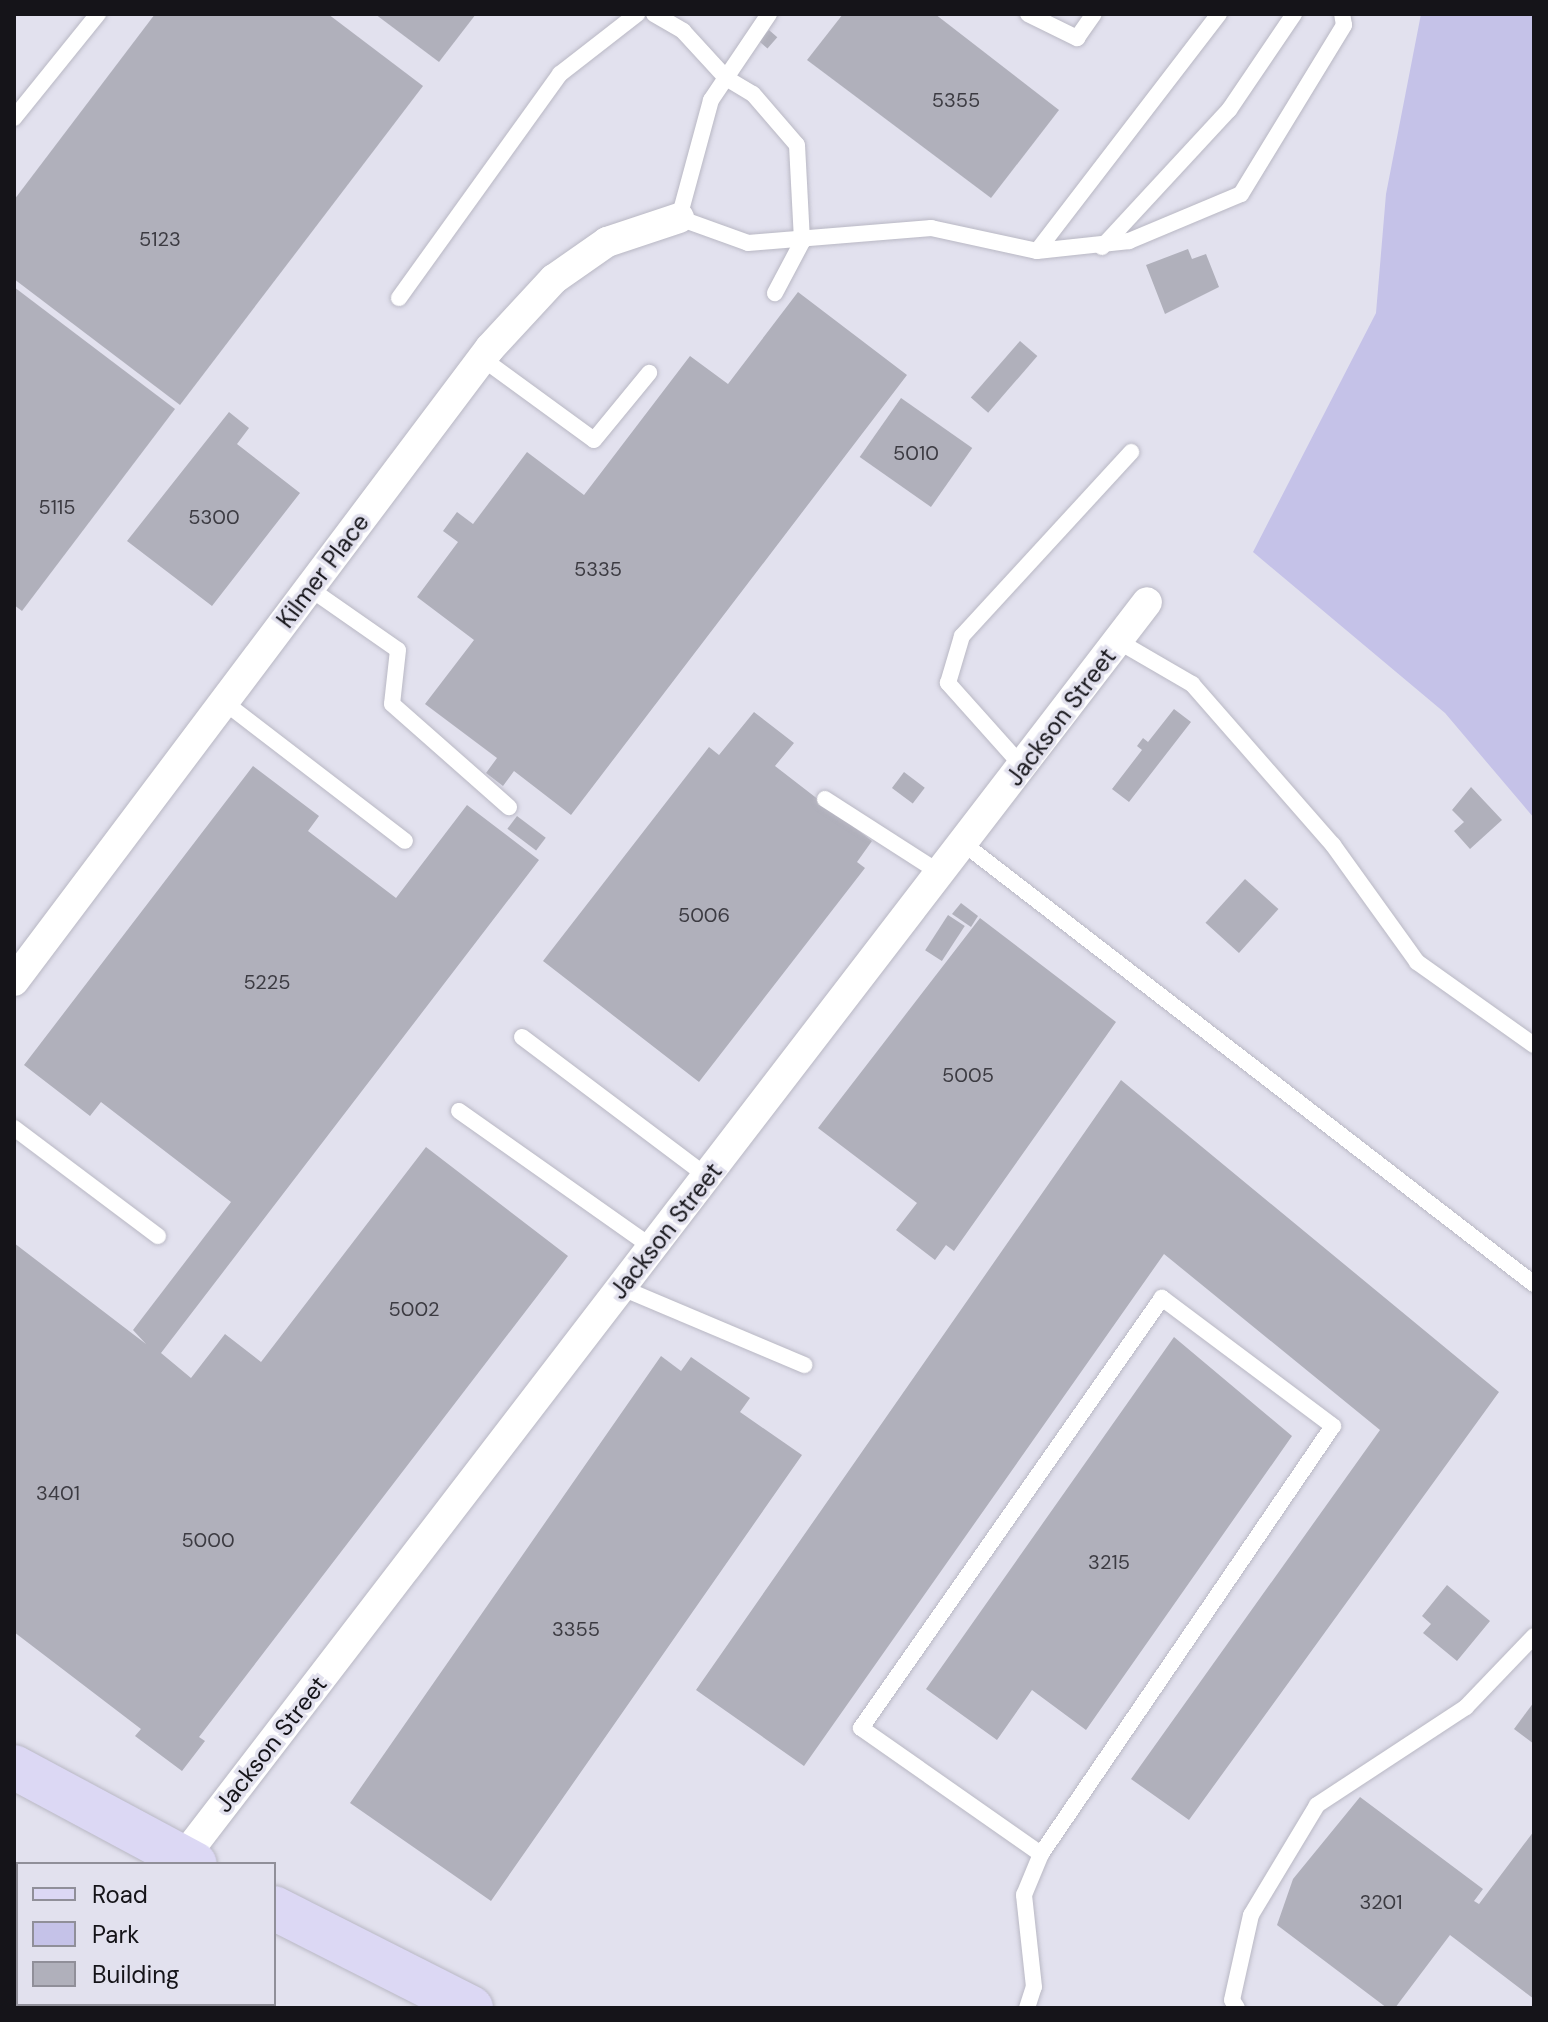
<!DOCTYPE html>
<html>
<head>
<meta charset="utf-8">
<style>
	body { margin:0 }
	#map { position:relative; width:1548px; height:2022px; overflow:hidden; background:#e2e1ee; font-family:"DM Sans",sans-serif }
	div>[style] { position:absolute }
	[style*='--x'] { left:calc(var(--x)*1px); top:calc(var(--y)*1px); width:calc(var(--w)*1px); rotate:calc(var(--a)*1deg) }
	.green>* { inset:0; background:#c5c2e8 }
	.building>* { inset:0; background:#b0b0bb; transform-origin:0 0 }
	.roads { filter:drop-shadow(0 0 2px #b9b8c4) drop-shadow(0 0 2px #b9b8c4) }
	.lane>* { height:16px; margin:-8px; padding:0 8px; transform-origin:8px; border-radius:8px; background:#fff }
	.street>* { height:30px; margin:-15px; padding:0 15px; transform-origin:15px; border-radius:15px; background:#fff }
	.secondary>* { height:44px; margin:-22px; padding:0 22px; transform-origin:22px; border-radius:22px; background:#dcd8f4 }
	span { translate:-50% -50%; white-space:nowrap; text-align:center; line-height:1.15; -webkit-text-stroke:7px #e2e1ee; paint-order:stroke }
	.number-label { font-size:20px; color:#3c3b42 }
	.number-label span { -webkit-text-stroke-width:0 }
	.street-label { font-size:24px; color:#151419 }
	.frame { position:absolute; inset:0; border:16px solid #151419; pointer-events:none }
	.legend { position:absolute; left:16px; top:1862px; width:260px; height:144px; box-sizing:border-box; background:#e2e1ee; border:2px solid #908f99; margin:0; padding:10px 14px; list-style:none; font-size:24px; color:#151419 }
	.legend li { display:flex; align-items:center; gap:16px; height:40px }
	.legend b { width:40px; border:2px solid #908f99 }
</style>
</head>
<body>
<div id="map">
	<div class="green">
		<div style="clip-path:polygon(1421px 14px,1534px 14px,1534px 818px,1445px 713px,1253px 552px,1376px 313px,1386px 194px)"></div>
	</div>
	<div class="building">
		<div style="clip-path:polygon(155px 14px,328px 14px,423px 86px,180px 405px,14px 279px,14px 200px)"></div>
		<div style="clip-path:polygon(375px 14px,476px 14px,439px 62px)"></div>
		<div style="clip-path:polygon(843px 14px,935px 14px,1059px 110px,991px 198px,807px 60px)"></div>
		<div style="left:769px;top:30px;width:11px;height:15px;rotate:41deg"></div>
		<div style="clip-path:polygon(1188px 249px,1192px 259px,1206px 254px,1219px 287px,1165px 314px,1146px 265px)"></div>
		<div style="clip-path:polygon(14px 287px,175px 409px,22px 611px,14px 605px)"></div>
		<div style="clip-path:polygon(798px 292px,907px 375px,571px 815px,514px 771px,503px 786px,486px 773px,497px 758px,425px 704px,474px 640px,417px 597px,458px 542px,443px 531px,457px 512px,473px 524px,527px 452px,584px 495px,690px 356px,728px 384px)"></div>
		<div style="left:1020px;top:341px;width:23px;height:75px;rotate:41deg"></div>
		<div style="left:901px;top:398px;width:87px;height:72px;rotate:35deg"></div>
		<div style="clip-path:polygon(229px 412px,249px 428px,237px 444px,300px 493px,212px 606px,127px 541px)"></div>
		<div style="clip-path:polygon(1174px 709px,1191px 722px,1129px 802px,1112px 789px,1142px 750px,1137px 746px,1143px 738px,1148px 742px)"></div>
		<div style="clip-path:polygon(754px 712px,794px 743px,775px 766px,872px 841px,857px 862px,865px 868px,699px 1082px,543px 961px,709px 747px,719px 755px)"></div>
		<div style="clip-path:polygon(253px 766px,319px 816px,308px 831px,396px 898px,467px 805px,539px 860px,161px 1353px,191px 1378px,225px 1334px,261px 1362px,426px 1147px,568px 1256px,199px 1737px,205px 1741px,182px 1771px,135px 1736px,141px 1729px,14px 1632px,14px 1243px,146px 1344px,133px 1330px,231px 1202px,101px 1102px,90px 1116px,24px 1065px)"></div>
		<div style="left:904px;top:772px;width:26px;height:20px;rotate:37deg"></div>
		<div style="clip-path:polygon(1471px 787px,1502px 820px,1470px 849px,1454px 831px,1464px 822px,1452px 810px)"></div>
		<div style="left:517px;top:816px;width:36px;height:16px;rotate:37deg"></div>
		<div style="left:1245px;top:879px;width:45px;height:59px;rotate:42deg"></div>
		<div style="clip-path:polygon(961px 903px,978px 916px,971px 927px,952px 914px)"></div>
		<div style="left:948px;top:915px;width:20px;height:42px;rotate:33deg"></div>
		<div style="clip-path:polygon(980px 918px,1116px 1022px,954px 1251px,946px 1245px,935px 1260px,896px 1230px,917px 1203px,818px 1128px)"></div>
		<div style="clip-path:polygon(1121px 1080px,1499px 1392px,1189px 1820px,1131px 1779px,1380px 1430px,1164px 1254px,804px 1766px,696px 1690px)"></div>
		<div style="clip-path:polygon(1174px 1337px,1292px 1436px,1086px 1730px,1032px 1690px,997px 1740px,926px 1689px)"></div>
		<div style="clip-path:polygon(661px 1356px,681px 1371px,691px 1357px,750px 1398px,740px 1412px,802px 1455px,491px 1901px,350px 1803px)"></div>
		<div style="clip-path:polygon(1447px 1585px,1490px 1621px,1457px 1661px,1423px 1633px,1431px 1624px,1422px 1616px)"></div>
		<div style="clip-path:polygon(1534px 1702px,1534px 1744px,1514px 1729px)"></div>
		<div style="clip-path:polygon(1360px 1797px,1483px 1889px,1474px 1901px,1479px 1904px,1534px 1831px,1534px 1999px,1450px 1935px,1395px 2008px,1387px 2008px,1277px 1925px,1293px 1879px)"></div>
		<div style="clip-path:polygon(14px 1960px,18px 2004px,70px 2008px,14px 2008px)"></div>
	</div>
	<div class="roads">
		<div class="lane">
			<div style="--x:654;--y:14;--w:34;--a:30"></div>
			<div style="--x:683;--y:31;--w:64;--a:47.5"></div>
			<div style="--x:726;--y:78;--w:31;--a:31"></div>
			<div style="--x:753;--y:94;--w:67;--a:49.2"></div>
			<div style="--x:797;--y:145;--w:97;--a:87"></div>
			<div style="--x:802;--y:242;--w:58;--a:117.9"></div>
			<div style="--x:769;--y:14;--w:104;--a:124"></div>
			<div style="--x:711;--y:100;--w:122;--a:105.2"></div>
			<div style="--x:679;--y:218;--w:73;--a:19.9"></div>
			<div style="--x:748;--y:243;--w:184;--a:-4.7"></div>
			<div style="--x:931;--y:228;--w:108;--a:12.2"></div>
			<div style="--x:1037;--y:251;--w:93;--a:-6.2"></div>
			<div style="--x:1129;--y:241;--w:121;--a:-22.8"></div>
			<div style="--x:1241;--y:194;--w:198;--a:-58.6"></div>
			<div style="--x:1344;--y:25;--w:11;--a:-100"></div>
			<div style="--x:1028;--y:14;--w:55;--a:26.1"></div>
			<div style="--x:1077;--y:38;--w:29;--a:-55"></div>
			<div style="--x:14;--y:118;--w:134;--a:-51.1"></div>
			<div style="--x:1102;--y:247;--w:187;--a:-47.2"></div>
			<div style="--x:1229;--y:110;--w:116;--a:-55.9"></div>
			<div style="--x:1037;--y:251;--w:299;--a:-52.5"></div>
			<div style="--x:399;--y:298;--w:276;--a:-54.3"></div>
			<div style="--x:560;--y:74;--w:98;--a:-37.9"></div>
			<div style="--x:483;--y:359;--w:137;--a:36.1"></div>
			<div style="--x:594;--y:440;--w:87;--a:-50.6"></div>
			<div style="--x:309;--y:588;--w:108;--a:34.9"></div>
			<div style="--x:398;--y:650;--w:54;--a:96.3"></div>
			<div style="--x:392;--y:704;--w:156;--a:41.4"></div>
			<div style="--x:1118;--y:641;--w:86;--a:30.2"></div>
			<div style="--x:1192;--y:684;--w:214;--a:48.8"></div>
			<div style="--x:1333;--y:845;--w:144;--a:54.3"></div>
			<div style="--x:1417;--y:962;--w:143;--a:35.4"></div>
			<div style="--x:224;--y:702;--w:228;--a:37.5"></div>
			<div style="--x:1023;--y:767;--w:113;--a:-131.8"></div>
			<div style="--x:948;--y:683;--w:49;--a:-73.4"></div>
			<div style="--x:962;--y:636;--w:250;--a:-47.4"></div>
			<div style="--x:825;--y:799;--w:139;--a:32.7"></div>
			<div style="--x:964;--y:844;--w:720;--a:37.67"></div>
			<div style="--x:522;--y:1037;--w:233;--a:37"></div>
			<div style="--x:459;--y:1111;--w:237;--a:35.2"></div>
			<div style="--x:14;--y:1128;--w:180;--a:36.9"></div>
			<div style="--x:622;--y:1288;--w:198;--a:22.9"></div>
			<div style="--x:14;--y:1942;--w:4;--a:27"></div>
			<div style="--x:170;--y:2004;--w:12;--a:20"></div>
			<div style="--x:1027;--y:2008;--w:22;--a:-72"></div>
			<div style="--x:1034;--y:1987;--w:93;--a:-96.2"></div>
			<div style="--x:1024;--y:1895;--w:44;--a:-67.5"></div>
			<div style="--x:1041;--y:1854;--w:518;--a:-55.7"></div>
			<div style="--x:1333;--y:1426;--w:214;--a:-143.2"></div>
			<div style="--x:1162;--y:1298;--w:525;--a:124.99"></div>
			<div style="--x:861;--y:1728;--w:220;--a:35"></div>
			<div style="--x:1237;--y:2008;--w:9;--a:-122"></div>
			<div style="--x:1232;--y:2000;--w:87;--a:-77.4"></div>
			<div style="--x:1251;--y:1915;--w:128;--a:-59"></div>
			<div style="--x:1317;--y:1805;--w:178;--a:-33.3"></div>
			<div style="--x:1466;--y:1707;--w:98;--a:-46.2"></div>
		</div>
		<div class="street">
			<div style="--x:14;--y:981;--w:792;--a:-53.06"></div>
			<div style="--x:490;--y:348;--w:94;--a:-47.2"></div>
			<div style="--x:554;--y:279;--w:65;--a:-34.9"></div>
			<div style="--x:607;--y:242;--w:76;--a:-18.4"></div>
			<div style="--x:183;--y:1858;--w:1583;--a:-52.49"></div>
		</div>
		<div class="secondary">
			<div style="--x:14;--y:1767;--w:205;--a:28.2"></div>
			<div style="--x:274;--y:1908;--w:221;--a:26.9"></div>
		</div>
	</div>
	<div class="number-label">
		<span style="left:956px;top:100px">5355</span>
		<span style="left:160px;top:239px">5123</span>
		<span style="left:916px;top:453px">5010</span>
		<span style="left:57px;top:507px">5115</span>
		<span style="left:214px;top:517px">5300</span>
		<span style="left:598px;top:569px">5335</span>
		<span style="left:704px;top:915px">5006</span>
		<span style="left:267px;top:982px">5225</span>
		<span style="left:968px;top:1075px">5005</span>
		<span style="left:414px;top:1309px">5002</span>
		<span style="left:58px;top:1493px">3401</span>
		<span style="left:208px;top:1540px">5000</span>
		<span style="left:1109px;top:1562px">3215</span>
		<span style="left:576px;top:1629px">3355</span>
		<span style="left:1381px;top:1902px">3201</span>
	</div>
	<div class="street-label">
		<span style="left:323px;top:571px;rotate:-53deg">Kilmer Place</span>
		<span style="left:1061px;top:717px;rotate:-53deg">Jackson Street</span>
		<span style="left:666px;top:1231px;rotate:-52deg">Jackson Street</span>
		<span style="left:271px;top:1744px;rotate:-52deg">Jackson Street</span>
	</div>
	<div class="frame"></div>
	<ul class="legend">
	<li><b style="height:10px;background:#dcd8f4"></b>Road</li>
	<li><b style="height:22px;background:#c5c2e8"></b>Park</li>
	<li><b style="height:22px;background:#b0b0bb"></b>Building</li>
	</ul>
</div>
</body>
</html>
